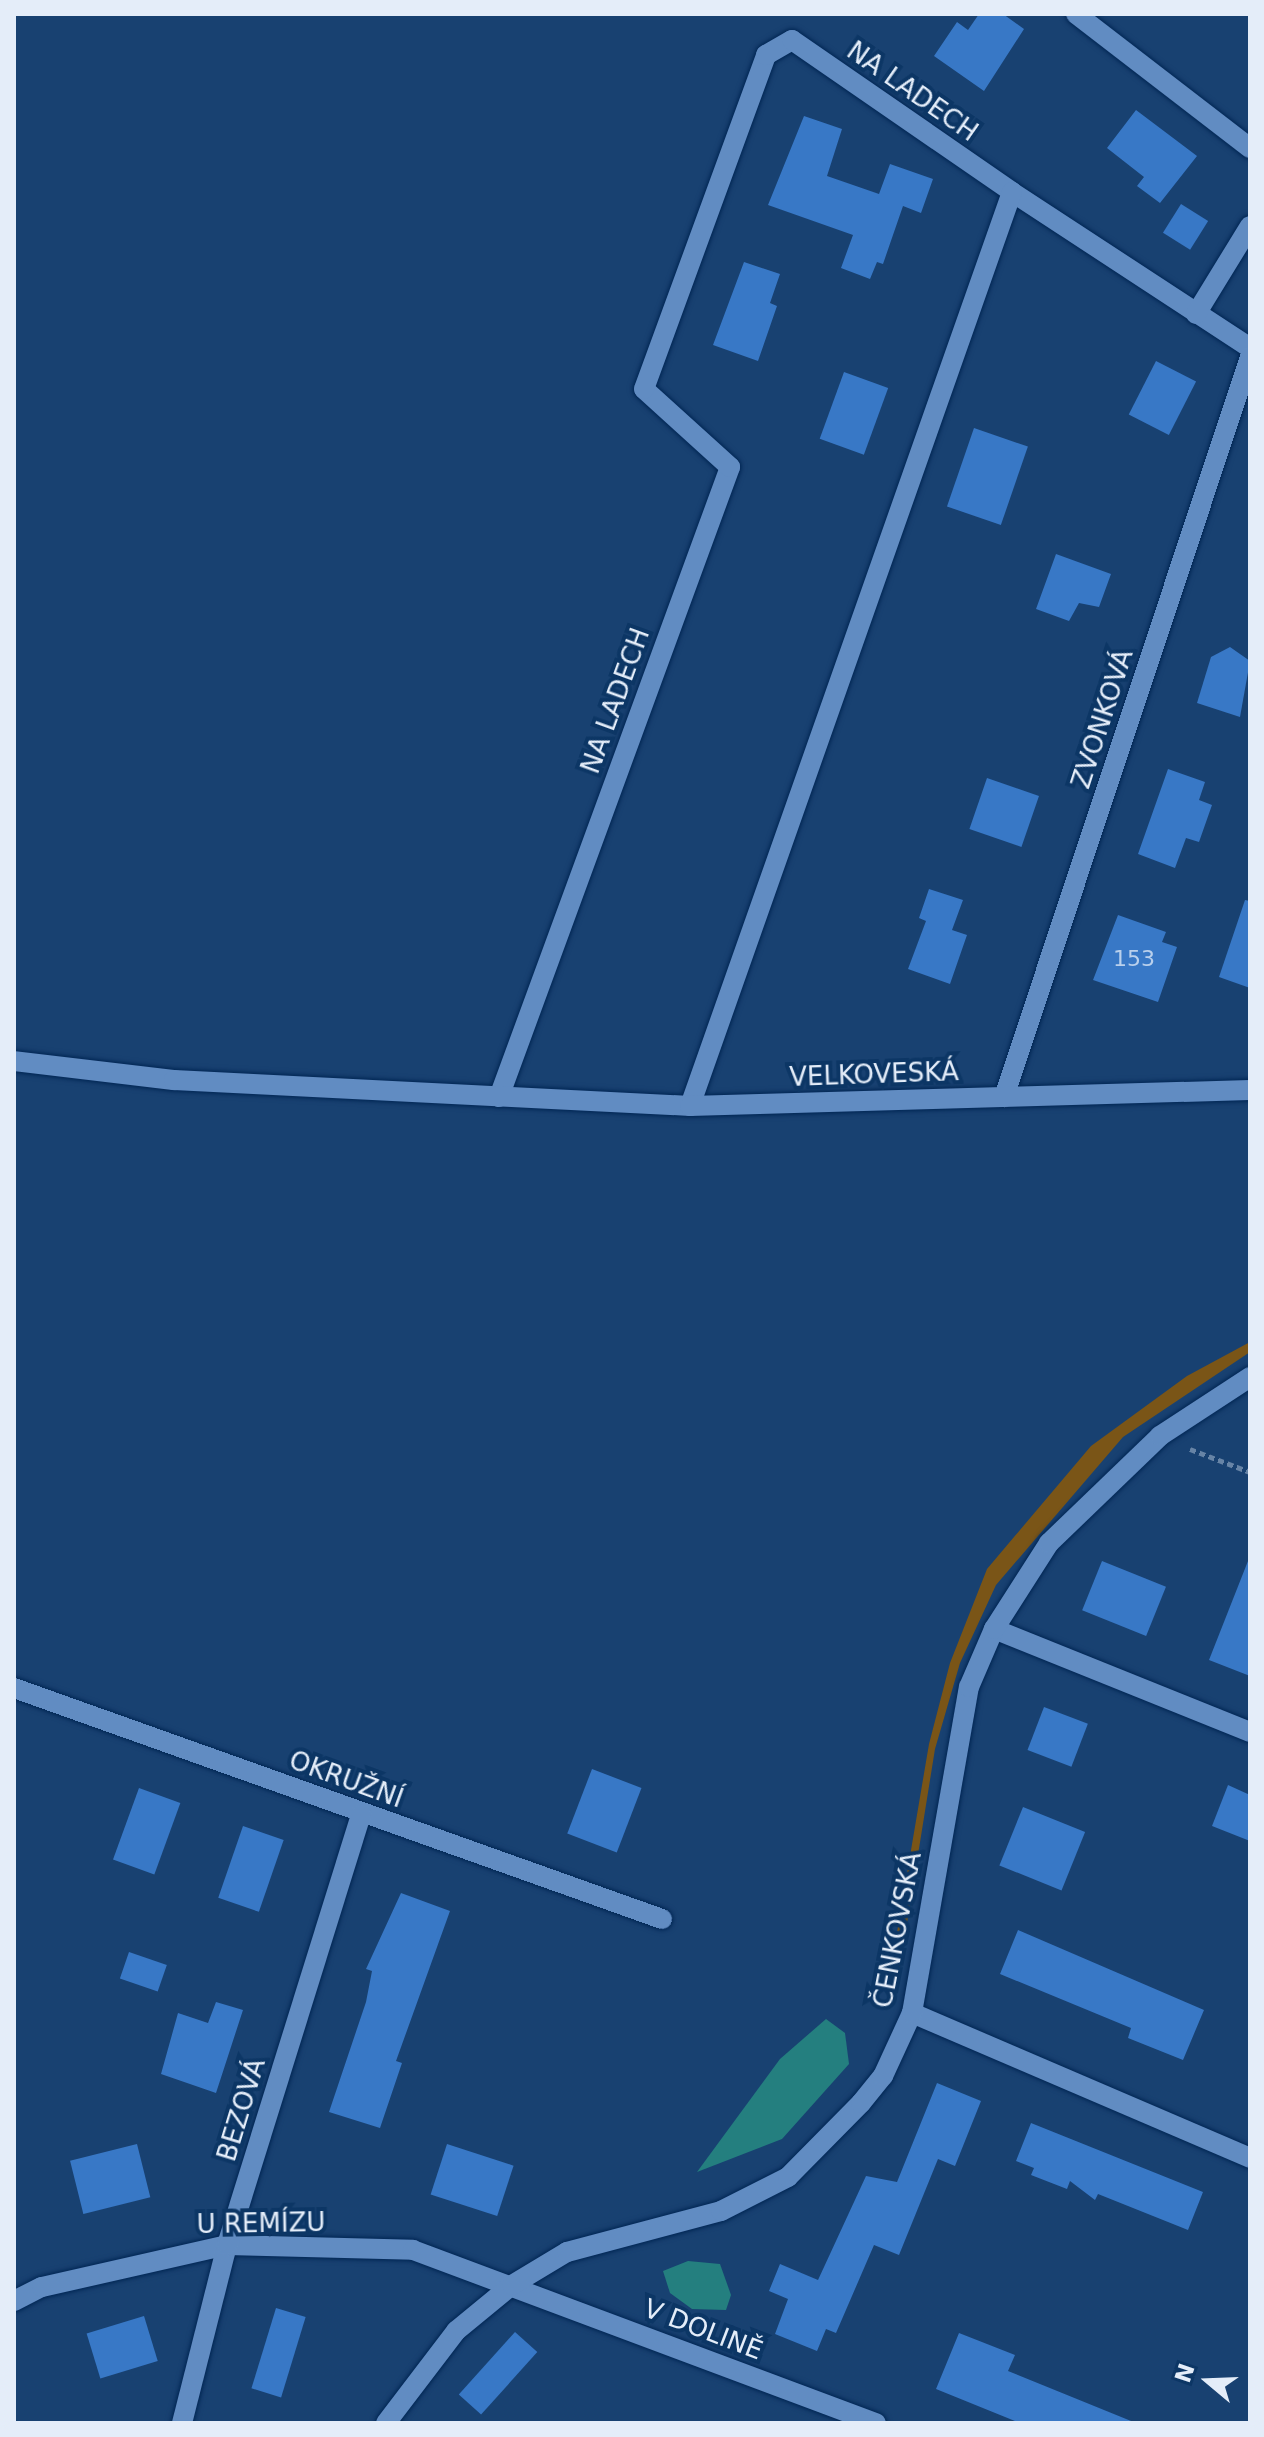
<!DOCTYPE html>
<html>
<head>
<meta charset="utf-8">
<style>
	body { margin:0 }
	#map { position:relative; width:1264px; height:2437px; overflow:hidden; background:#184171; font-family:"DejaVu Sans",sans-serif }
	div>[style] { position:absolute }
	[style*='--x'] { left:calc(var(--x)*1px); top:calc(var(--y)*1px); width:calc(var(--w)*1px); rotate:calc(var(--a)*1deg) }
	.green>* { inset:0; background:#7a5517 }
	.water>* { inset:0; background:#247f7f }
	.building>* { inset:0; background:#3878c6; transform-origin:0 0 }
	.path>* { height:5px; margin-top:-2.5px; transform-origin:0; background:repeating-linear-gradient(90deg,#6784a6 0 6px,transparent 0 10px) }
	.roads { filter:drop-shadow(0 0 2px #002654) drop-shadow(0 0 2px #002654) }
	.minor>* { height:20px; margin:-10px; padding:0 10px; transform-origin:10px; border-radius:10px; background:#618cc2 }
	.tertiary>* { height:20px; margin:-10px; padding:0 10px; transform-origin:10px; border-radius:10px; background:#618cc2 }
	span { translate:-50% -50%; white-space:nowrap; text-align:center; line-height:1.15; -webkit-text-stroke:8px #0c3665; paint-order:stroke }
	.number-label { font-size:22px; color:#b9d0ec }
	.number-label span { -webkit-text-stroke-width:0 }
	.street-label { font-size:26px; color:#e4edf9 }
	.frame { position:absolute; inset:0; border:16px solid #e4edf9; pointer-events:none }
	.north { position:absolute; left:1168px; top:2341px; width:80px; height:80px; -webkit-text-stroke:6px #0c3665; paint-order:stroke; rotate:289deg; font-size:22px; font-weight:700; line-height:32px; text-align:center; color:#e4edf9 }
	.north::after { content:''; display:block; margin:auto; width:28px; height:36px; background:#e4edf9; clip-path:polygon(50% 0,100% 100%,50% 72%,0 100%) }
</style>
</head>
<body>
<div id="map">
	<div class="green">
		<div style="clip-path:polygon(1250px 1342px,1250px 1352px,1123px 1437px,996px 1585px,960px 1663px,935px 1749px,899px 1973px,891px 1968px,929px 1744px,950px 1663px,987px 1569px,1091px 1446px,1187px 1376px)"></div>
	</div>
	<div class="water">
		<div style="clip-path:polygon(826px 2019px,845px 2033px,849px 2064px,782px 2139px,697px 2172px,780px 2059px)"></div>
		<div style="clip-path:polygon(688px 2261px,720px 2264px,731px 2295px,726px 2310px,692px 2309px,670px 2293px,663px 2271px)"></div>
	</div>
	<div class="building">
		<div style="clip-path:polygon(979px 14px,1003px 14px,1024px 29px,984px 91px,934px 56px,957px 22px,968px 30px)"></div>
		<div style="clip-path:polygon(1136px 110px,1197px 156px,1160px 203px,1137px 186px,1144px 177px,1107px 148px)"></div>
		<div style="clip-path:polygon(804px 116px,842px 129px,827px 176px,879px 194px,890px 164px,933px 179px,921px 213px,903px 206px,883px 264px,877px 262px,870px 279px,841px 268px,853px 235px,768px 205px)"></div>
		<div style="left:1181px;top:204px;width:32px;height:34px;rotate:32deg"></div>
		<div style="clip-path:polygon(744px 262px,780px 274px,770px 303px,777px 306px,758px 361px,713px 345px)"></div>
		<div style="left:1156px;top:361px;width:45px;height:60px;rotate:27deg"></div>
		<div style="left:844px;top:372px;width:47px;height:71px;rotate:20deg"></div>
		<div style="left:974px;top:428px;width:57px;height:83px;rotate:19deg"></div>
		<div style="clip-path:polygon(1056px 554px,1111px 574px,1099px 607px,1079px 603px,1069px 621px,1036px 609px)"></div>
		<div style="clip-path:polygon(1230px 647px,1250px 661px,1240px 717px,1197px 703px,1211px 657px)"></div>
		<div style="clip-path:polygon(1168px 769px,1205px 782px,1199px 800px,1212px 805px,1199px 842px,1186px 838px,1175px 868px,1138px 854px)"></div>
		<div style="left:987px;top:778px;width:55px;height:54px;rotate:19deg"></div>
		<div style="clip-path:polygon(929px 889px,963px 900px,952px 930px,967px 935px,950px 984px,908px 969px,926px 921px,919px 918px)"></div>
		<div style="clip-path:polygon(1245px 900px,1250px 901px,1250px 988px,1219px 977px)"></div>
		<div style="clip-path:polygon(1118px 915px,1166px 932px,1162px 942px,1177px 947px,1158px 1002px,1093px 980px)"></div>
		<div style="left:1102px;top:1561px;width:69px;height:53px;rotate:22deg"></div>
		<div style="clip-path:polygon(1248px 1561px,1250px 1562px,1250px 1676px,1209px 1660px)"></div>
		<div style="left:1044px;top:1707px;width:47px;height:46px;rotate:21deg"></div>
		<div style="left:592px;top:1769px;width:53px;height:69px;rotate:21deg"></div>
		<div style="clip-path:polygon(1228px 1785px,1250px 1795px,1250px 1841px,1212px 1826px)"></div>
		<div style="left:139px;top:1788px;width:44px;height:76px;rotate:20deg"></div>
		<div style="left:1023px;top:1807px;width:67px;height:63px;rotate:22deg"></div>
		<div style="left:243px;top:1826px;width:43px;height:76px;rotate:19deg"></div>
		<div style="clip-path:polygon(401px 1893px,450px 1911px,396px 2061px,402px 2063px,380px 2128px,329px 2112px,366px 2002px,372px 1971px,366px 1969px)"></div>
		<div style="clip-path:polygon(1018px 1930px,1204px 2010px,1183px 2060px,1128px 2038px,1131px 2028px,1000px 1974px)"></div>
		<div style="left:129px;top:1952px;width:40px;height:28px;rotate:19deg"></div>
		<div style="clip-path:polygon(216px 2002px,243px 2010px,216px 2093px,161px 2074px,178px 2013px,208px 2023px)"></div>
		<div style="clip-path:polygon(937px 2083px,981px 2101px,955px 2166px,938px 2159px,899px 2255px,874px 2245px,836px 2333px,826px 2329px,817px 2351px,775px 2334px,788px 2299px,769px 2291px,780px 2264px,818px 2280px,866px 2176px,897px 2182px)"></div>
		<div style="clip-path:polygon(1031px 2123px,1203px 2192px,1188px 2230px,1098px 2194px,1095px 2200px,1070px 2181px,1067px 2189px,1031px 2175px,1034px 2168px,1016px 2161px)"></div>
		<div style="left:137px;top:2144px;width:55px;height:69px;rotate:76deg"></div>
		<div style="left:447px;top:2144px;width:70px;height:53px;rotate:18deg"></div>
		<div style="left:276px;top:2308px;width:31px;height:84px;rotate:17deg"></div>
		<div style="left:144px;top:2316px;width:47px;height:60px;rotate:73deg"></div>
		<div style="left:515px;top:2332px;width:30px;height:84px;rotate:42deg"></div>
		<div style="clip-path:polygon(959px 2333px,1015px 2355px,1008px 2371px,1136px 2423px,1020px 2423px,936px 2389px)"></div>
	</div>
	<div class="path">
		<div style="--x:1190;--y:1449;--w:64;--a:21"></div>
	</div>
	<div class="roads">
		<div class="minor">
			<div style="--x:1076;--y:14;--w:220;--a:37.6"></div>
			<div style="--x:1012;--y:192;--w:285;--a:33.2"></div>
			<div style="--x:1196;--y:314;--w:103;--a:-58.5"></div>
			<div style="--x:499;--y:1097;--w:671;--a:-69.86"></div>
			<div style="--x:730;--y:467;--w:116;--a:-137.8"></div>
			<div style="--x:644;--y:389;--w:356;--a:-69.9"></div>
			<div style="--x:766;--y:55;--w:30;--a:-30"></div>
			<div style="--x:792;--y:40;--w:267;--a:34.6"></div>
			<div style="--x:1012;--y:192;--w:969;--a:109.41"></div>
			<div style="--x:1004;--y:1097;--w:780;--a:-71.61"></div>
			<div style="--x:994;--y:1629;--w:276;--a:21.9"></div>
			<div style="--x:14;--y:1688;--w:688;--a:19.62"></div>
			<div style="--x:912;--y:2013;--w:368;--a:23.2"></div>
			<div style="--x:14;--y:2301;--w:31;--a:-27"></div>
			<div style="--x:42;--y:2287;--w:190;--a:-12.8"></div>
			<div style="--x:227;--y:2245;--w:186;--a:1.5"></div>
			<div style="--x:413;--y:2250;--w:494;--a:20.5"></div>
			<div style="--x:182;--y:2423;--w:184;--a:-75.8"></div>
			<div style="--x:227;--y:2245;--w:451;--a:-72.7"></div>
			<div style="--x:386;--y:2423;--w:116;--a:-52.7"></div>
			<div style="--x:456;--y:2331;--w:72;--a:-39.4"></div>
			<div style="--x:512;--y:2285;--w:64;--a:-31"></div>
			<div style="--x:567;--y:2252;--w:159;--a:-14.9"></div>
			<div style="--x:721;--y:2211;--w:75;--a:-26.9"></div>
			<div style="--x:788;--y:2177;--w:104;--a:-45.4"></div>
			<div style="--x:861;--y:2103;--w:35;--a:-51"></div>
			<div style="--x:883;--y:2076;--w:69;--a:-65.3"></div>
			<div style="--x:912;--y:2013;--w:331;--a:-80.1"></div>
			<div style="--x:969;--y:1687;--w:63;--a:-66.7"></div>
			<div style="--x:994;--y:1629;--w:102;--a:-57.4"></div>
			<div style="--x:1049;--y:1543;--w:154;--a:-43.9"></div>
			<div style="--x:1160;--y:1436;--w:108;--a:-33.2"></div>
		</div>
		<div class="tertiary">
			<div style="--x:14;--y:1061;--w:161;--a:6.8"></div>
			<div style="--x:174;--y:1080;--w:517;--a:2.88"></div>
			<div style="--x:690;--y:1106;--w:560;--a:-1.64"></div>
		</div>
	</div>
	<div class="number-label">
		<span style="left:1134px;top:959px">153</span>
	</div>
	<div class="street-label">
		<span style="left:912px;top:92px;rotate:35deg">NA LADECH</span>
		<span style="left:616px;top:701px;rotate:-70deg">NA LADECH</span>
		<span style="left:1103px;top:719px;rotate:-72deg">ZVONKOVÁ</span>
		<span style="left:874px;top:1075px;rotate:-2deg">VELKOVESKÁ</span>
		<span style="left:346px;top:1780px;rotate:20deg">OKRUŽNÍ</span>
		<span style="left:898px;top:1930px;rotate:-79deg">ČENKOVSKÁ</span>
		<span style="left:242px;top:2110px;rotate:-73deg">BEZOVÁ</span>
		<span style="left:261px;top:2224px;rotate:-1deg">U REMÍZU</span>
		<span style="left:703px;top:2330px;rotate:21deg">V DOLINĚ</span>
	</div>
	<div class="frame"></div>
	<div class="north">N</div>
</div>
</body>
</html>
